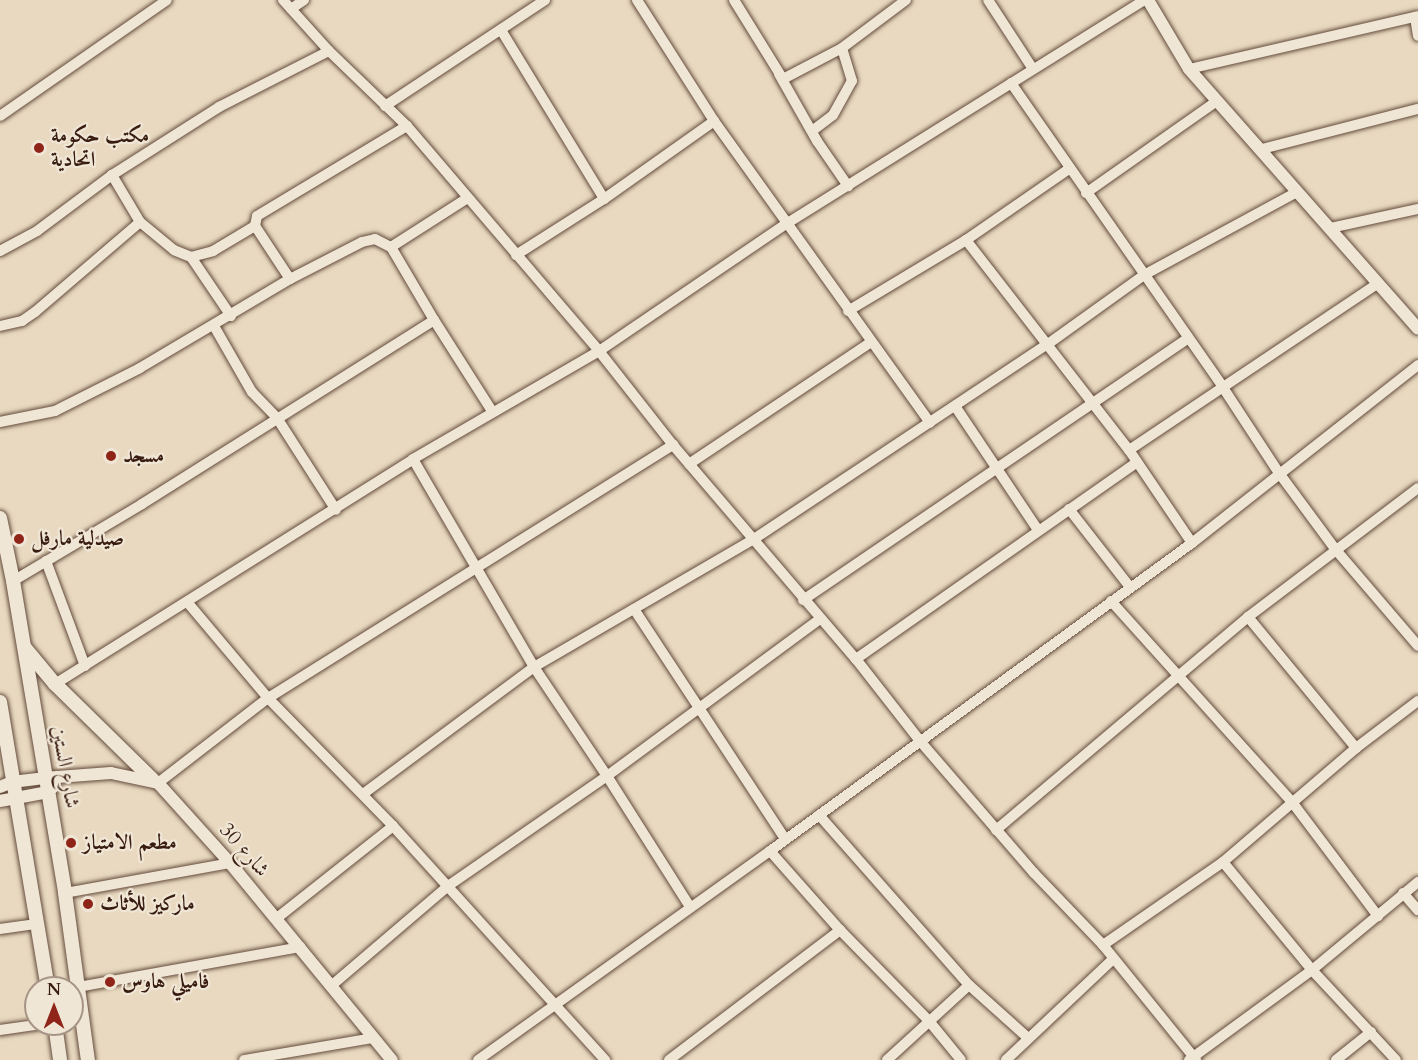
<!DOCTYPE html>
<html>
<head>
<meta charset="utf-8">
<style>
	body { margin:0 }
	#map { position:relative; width:1418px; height:1060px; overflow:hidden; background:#e8d9c0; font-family:Cardo,Amiri,serif }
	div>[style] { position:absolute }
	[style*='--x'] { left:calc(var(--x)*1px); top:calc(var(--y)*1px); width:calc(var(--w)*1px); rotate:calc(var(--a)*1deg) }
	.roads { filter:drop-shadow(0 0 2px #644b3b) drop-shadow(0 0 2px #644b3b) }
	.minor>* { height:10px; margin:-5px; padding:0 5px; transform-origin:5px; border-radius:5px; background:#f0e6d6 }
	.tertiary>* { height:12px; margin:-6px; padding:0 6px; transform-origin:6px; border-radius:6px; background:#f0e6d6 }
	.secondary>* { height:14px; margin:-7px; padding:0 7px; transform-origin:7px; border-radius:7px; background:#f0e6d6 }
	.dots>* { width:16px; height:16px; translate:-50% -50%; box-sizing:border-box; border:3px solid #f0e6d6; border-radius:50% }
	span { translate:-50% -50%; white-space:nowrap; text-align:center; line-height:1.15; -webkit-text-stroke:4.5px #f0e6d6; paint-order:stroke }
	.poi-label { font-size:21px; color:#381c0f; font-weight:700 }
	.left { translate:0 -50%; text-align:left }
	.street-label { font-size:21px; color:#381c0f }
	.north { position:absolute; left:24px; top:976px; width:60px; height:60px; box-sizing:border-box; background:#f0e6d6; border:2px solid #a69586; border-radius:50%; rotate:0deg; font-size:16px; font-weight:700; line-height:24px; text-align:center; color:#381c0f }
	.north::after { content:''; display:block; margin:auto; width:21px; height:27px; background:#8f2418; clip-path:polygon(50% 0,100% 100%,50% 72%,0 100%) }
</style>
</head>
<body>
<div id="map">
	<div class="roads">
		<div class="minor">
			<div style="--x:283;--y:0;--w:69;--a:48"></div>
			<div style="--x:329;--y:51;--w:108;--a:43.9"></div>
			<div style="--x:407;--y:126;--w:296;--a:49.5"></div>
			<div style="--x:599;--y:351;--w:120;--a:51.8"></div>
			<div style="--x:673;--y:445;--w:282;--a:49.5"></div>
			<div style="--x:856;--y:659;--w:104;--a:52"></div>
			<div style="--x:920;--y:741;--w:174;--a:49.2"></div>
			<div style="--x:1034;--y:873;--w:100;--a:46.2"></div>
			<div style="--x:1103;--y:945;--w:148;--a:51"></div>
			<div style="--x:637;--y:0;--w:143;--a:57.5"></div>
			<div style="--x:714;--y:121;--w:371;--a:54.4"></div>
			<div style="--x:734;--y:0;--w:93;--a:58.2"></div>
			<div style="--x:783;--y:79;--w:67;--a:-27.7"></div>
			<div style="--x:842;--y:48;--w:80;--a:-36.9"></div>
			<div style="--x:988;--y:0;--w:82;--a:56.9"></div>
			<div style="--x:291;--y:9;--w:16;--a:-35"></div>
			<div style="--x:1415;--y:17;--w:19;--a:81"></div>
			<div style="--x:501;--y:30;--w:198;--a:58.6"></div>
			<div style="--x:1189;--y:69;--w:235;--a:-13"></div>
			<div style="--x:779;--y:74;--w:77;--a:60.4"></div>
			<div style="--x:817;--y:141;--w:55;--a:55.4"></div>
			<div style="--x:1011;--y:83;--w:369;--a:55.1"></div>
			<div style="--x:1222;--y:386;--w:104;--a:56.8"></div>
			<div style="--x:1279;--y:473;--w:96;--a:53.5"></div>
			<div style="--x:1336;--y:550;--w:126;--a:49.5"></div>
			<div style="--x:385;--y:106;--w:192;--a:-33.5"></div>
			<div style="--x:0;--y:116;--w:203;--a:-34.8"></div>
			<div style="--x:812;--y:131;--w:26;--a:-37"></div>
			<div style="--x:833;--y:115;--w:39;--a:-61"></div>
			<div style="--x:852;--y:81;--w:34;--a:-107"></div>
			<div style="--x:1262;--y:149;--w:161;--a:-14.4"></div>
			<div style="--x:1086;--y:193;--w:160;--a:-35.1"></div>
			<div style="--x:1330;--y:228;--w:90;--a:-12.2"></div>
			<div style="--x:966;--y:240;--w:266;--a:52.2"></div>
			<div style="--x:0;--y:251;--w:42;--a:-28.4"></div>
			<div style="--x:37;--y:231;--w:94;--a:-36.7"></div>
			<div style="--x:516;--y:255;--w:104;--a:-32.5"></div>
			<div style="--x:604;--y:199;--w:135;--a:-35.3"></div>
			<div style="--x:191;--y:257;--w:23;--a:-15"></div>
			<div style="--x:213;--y:251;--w:49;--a:-30.8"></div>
			<div style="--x:290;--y:279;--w:64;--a:-123.4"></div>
			<div style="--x:255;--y:226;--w:10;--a:-79"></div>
			<div style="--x:257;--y:216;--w:175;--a:-31"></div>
			<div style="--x:848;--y:311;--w:138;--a:-31"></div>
			<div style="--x:966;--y:240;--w:125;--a:-34.6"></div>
			<div style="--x:231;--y:316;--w:71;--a:-124.1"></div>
			<div style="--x:191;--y:257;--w:18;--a:-158"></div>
			<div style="--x:174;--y:250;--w:44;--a:-140.5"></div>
			<div style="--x:140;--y:222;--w:55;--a:-120.8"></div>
			<div style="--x:112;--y:175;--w:127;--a:-32.4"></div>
			<div style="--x:219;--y:107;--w:123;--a:-27"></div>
			<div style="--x:434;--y:320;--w:85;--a:-120.5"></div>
			<div style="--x:391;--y:247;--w:89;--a:-32.6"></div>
			<div style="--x:0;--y:326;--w:23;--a:-13"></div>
			<div style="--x:22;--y:321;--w:16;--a:-35"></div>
			<div style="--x:35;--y:312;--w:138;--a:-40.6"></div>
			<div style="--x:214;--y:326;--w:76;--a:60.1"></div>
			<div style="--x:252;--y:392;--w:36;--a:46"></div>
			<div style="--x:277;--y:418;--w:109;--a:57.3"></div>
			<div style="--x:955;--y:406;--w:149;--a:56.2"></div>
			<div style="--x:0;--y:422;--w:56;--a:-11.3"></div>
			<div style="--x:55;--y:411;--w:95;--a:-26.8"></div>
			<div style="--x:140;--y:368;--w:174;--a:-30.7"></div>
			<div style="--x:290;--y:279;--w:81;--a:-27.2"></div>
			<div style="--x:362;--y:242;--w:13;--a:-13"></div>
			<div style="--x:375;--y:239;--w:18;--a:27"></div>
			<div style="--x:413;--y:459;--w:241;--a:59.8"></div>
			<div style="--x:534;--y:667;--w:131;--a:56.2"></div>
			<div style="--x:607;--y:776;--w:155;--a:57.6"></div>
			<div style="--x:689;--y:464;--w:219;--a:-33.8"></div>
			<div style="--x:1069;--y:509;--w:99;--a:52"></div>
			<div style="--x:1192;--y:543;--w:112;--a:-124.1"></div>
			<div style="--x:1129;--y:450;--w:300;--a:-33.8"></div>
			<div style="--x:46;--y:561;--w:112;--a:69.6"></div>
			<div style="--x:13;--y:581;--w:150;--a:-30.8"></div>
			<div style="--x:142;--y:504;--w:345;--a:-32.2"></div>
			<div style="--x:434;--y:320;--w:108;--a:57.5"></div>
			<div style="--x:803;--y:600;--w:466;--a:-34.2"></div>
			<div style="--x:1111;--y:601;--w:270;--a:48"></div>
			<div style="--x:1292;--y:802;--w:143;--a:53"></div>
			<div style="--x:188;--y:603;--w:124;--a:49.9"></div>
			<div style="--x:268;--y:698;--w:179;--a:45.7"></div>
			<div style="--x:393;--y:826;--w:316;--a:47.8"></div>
			<div style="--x:634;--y:609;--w:275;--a:56.7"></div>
			<div style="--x:1248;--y:617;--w:170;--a:50.5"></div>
			<div style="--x:856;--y:659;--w:343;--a:-35"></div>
			<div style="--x:55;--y:684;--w:423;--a:-32.1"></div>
			<div style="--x:413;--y:459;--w:215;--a:-30.1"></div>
			<div style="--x:599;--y:351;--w:226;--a:-34.2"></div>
			<div style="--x:786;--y:224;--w:422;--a:-32"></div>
			<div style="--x:158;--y:783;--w:139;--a:-37.7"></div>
			<div style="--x:268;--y:698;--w:478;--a:-32"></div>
			<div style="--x:363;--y:794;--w:213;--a:-36.6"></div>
			<div style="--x:534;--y:667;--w:255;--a:-30.2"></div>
			<div style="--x:754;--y:539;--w:353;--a:-33.6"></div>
			<div style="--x:1048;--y:344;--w:118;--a:-35.7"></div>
			<div style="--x:1144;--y:275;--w:172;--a:-28.5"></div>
			<div style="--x:819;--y:815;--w:227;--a:48.6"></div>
			<div style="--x:969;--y:985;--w:79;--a:41.9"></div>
			<div style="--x:996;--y:830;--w:330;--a:-40.2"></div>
			<div style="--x:1248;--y:617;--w:213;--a:-37.2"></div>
			<div style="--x:770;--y:851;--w:106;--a:48.5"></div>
			<div style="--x:840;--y:930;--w:127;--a:45.6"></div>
			<div style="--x:929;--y:1021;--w:50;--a:50.6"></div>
			<div style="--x:1223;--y:862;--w:140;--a:50.5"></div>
			<div style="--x:1312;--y:970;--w:123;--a:47"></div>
			<div style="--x:65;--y:893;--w:168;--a:-10.3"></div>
			<div style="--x:1403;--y:893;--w:23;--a:49"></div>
			<div style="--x:277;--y:918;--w:148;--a:-38.4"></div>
			<div style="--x:0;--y:929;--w:37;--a:-8"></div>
			<div style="--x:1103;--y:945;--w:146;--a:-34.7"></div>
			<div style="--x:1223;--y:862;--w:175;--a:-40.6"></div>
			<div style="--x:1356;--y:748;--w:78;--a:-37.2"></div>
			<div style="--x:331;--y:986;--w:154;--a:-40.5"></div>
			<div style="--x:448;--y:886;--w:193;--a:-34.7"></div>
			<div style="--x:607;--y:776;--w:265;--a:-36.4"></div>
			<div style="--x:78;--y:987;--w:226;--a:-10.2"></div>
			<div style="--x:0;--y:1030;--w:42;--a:-8.1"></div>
			<div style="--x:244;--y:1060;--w:131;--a:-9.7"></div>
			<div style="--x:478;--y:1060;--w:359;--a:-35.6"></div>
			<div style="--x:770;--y:851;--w:522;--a:-36.12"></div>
			<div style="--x:1192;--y:543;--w:288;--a:-38.2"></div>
			<div style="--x:669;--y:1060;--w:215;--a:-37.2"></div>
			<div style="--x:887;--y:1060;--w:111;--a:-42.4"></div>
			<div style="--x:1006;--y:1060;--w:147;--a:-43.3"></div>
			<div style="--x:1189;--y:1060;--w:152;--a:-36.2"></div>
			<div style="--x:1312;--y:970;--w:138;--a:-39.7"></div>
			<div style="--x:1336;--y:1060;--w:45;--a:-38.7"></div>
		</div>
		<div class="tertiary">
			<div style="--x:1148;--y:0;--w:80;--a:59.3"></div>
			<div style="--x:1189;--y:69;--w:346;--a:48.6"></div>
			<div style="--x:0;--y:787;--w:13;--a:-23"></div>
			<div style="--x:12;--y:782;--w:32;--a:-7"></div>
			<div style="--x:44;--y:778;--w:67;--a:-4.3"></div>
			<div style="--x:111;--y:773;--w:48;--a:12"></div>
			<div style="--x:158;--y:783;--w:108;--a:48"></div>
			<div style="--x:230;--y:863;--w:255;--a:50.6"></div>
			<div style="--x:0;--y:801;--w:49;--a:-10.6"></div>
			<div style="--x:48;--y:792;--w:8;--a:-45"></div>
		</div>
		<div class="secondary">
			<div style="--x:0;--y:518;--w:64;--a:78.3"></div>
			<div style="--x:13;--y:581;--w:316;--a:80.5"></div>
			<div style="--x:65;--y:893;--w:169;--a:82.2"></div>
			<div style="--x:25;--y:648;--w:47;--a:50.2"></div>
			<div style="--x:55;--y:684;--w:137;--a:44.4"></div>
			<div style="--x:0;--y:702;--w:290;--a:80.5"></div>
			<div style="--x:55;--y:1024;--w:36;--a:82"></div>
		</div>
	</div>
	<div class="dots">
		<div style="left:39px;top:148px;background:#8f2418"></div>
		<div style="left:111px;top:456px;background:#8f2418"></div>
		<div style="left:19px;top:539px;background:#8f2418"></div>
		<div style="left:71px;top:843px;background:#8f2418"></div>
		<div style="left:88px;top:904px;background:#8f2418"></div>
		<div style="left:110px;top:982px;background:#8f2418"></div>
	</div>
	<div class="poi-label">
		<span class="left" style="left:51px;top:148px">مكتب حكومة<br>اتحادية</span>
		<span class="left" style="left:123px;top:456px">مسجد</span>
		<span class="left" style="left:31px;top:539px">صيدلية مارفل</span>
		<span class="left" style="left:83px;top:843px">مطعم الامتياز</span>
		<span class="left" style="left:100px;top:904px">ماركيز للأثاث</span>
		<span class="left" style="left:122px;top:982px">فاميلي هاوس</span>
	</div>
	<div class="street-label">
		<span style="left:65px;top:767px;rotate:80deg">شارع الستين</span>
		<span style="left:244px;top:850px;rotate:49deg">شارع 30</span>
	</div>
	<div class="north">N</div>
</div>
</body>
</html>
